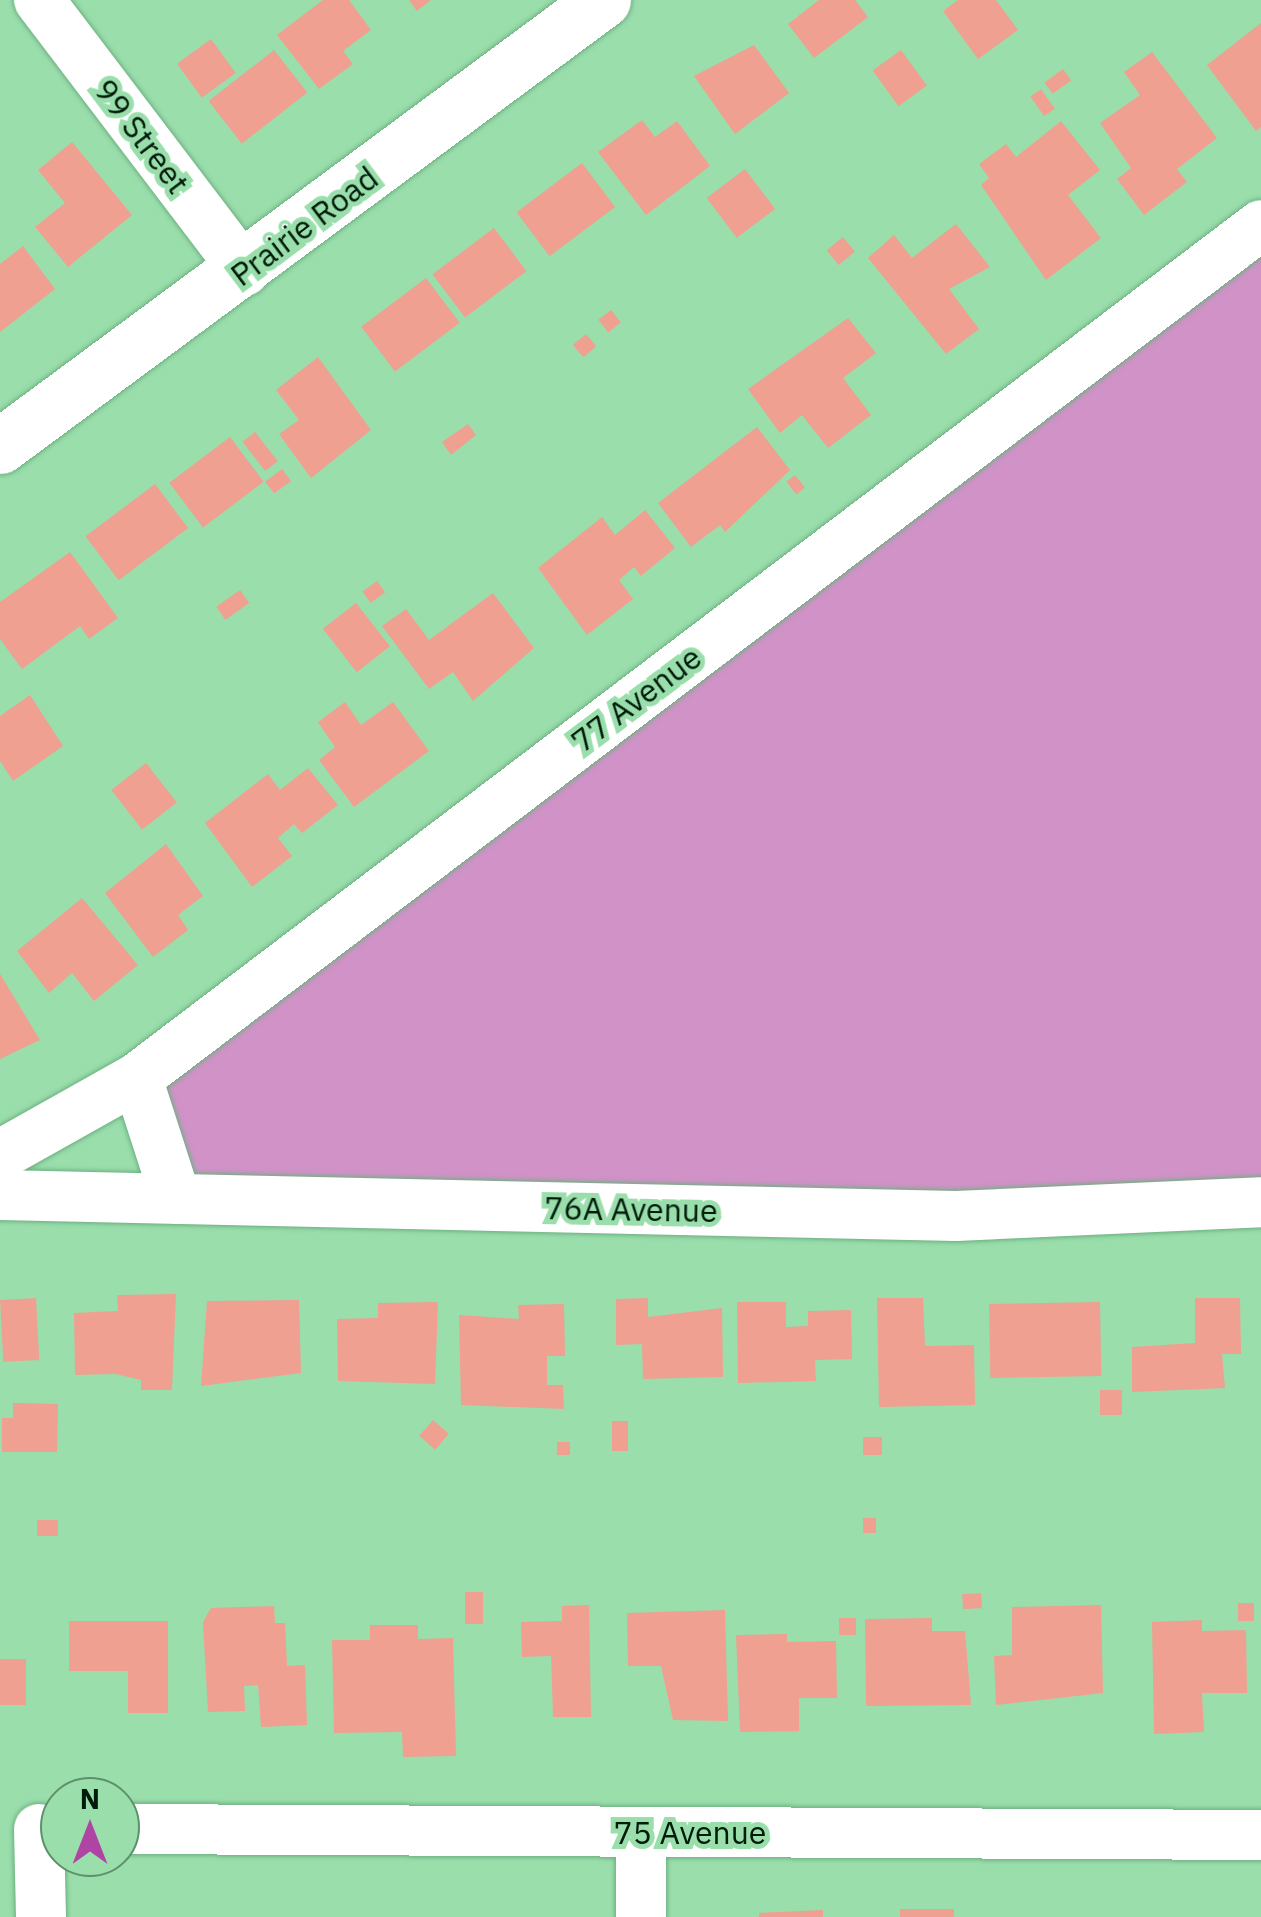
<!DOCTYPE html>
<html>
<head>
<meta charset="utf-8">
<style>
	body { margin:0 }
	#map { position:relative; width:1261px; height:1917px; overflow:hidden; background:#9adeac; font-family:"IBM Plex Sans",sans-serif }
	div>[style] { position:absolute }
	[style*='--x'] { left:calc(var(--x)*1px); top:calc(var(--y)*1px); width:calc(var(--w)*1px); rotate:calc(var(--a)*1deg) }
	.green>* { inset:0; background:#d092c7 }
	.building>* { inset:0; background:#efa090; transform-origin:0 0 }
	.roads { filter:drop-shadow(0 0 2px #6eb080) drop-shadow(0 0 2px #6eb080) }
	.minor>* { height:50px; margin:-25px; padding:0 25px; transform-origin:25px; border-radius:25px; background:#fff }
	.tertiary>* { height:55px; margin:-27.5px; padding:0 27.5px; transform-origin:27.5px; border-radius:27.5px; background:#fff }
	span { translate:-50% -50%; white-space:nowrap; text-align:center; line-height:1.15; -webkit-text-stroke:10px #9adeac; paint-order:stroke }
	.street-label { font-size:32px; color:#011b0a }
	.north { position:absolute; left:40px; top:1777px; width:100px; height:100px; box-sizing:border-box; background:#9adeac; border:2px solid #5d906b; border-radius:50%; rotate:0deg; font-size:28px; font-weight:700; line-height:40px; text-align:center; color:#011b0a }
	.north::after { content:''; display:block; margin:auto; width:35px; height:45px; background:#af44a4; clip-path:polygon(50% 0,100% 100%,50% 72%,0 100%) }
</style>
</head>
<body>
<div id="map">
	<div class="green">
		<div style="clip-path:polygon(1261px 225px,1261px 1191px,176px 1199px,137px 1078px)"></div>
	</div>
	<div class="building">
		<div style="clip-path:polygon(323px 0,349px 0,371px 30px,343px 51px,353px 64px,319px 89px,277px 35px)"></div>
		<div style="clip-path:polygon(409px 0,431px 0,417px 11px)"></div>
		<div style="clip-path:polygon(819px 0,855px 0,868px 17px,814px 58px,788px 24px)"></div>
		<div style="clip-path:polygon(958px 0,996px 0,1018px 30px,978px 59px,943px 11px)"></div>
		<div style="clip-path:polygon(1261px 23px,1261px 127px,1256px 131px,1207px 65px)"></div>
		<div style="left:211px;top:39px;width:42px;height:42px;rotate:54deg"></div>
		<div style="clip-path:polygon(754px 45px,789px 93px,735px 134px,694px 76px)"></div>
		<div style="left:274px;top:50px;width:54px;height:83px;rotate:52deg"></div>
		<div style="left:901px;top:50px;width:44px;height:35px;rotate:54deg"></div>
		<div style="clip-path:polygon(1152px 52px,1217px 138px,1177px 169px,1187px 182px,1144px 215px,1117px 179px,1131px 168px,1100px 123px,1140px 95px,1124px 72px)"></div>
		<div style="left:1063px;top:69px;width:14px;height:23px;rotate:54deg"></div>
		<div style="left:1041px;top:89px;width:24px;height:13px;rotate:55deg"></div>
		<div style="clip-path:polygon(642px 120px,655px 137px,677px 121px,710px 166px,646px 215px,598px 152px)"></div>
		<div style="clip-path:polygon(1061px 121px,1100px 170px,1068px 195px,1101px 238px,1046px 280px,981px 185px,989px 178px,979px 164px,1006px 144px,1016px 157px)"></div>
		<div style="clip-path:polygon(72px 142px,132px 215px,68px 267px,35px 227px,65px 203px,38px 170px)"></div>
		<div style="left:582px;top:163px;width:55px;height:82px;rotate:53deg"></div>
		<div style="left:745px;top:169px;width:50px;height:48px;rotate:53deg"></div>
		<div style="clip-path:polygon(956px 224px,990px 267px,949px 289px,979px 329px,946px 354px,868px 258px,894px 235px,912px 258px)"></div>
		<div style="left:494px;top:228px;width:54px;height:77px;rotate:53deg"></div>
		<div style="left:843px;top:237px;width:19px;height:21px;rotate:51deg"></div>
		<div style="clip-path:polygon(23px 246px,55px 289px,0 332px,0 264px)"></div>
		<div style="left:426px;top:278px;width:56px;height:81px;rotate:53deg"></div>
		<div style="left:611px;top:310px;width:16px;height:16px;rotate:52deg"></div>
		<div style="clip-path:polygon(848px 318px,876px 353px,843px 378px,871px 415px,828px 448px,802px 415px,780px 433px,748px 389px)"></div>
		<div style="left:586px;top:334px;width:16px;height:17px;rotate:50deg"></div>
		<div style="clip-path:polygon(318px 357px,371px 430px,311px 478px,279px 434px,299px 420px,276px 390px)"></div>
		<div style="clip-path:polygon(468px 424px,476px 435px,451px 455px,442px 442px)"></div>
		<div style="clip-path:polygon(757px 427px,790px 470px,725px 532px,720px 525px,691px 547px,658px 503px)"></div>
		<div style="left:255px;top:432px;width:37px;height:16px;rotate:52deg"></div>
		<div style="left:230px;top:437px;width:56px;height:76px;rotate:53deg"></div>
		<div style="left:282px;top:469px;width:15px;height:21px;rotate:53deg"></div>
		<div style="left:795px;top:475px;width:16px;height:11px;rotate:52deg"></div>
		<div style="left:155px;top:484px;width:55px;height:87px;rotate:53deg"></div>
		<div style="clip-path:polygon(645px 510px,675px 548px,641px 576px,634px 567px,619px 580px,633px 599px,587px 635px,538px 568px,602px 517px,615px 535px)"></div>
		<div style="clip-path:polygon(70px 552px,118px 618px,89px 639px,80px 626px,22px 669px,0 639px,0 602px)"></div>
		<div style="left:377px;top:581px;width:14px;height:18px;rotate:54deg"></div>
		<div style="left:240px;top:590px;width:16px;height:29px;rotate:55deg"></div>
		<div style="clip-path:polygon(493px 593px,534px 648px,473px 701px,453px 672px,429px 689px,382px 626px,406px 609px,429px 640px)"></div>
		<div style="left:356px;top:603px;width:55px;height:42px;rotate:52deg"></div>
		<div style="clip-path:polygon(30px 695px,63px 746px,13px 781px,0 761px,0 716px)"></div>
		<div style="clip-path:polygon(345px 702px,361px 725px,393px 702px,429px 751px,354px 807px,319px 760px,335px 747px,318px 722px)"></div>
		<div style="left:146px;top:763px;width:50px;height:44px;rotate:52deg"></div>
		<div style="clip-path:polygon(308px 768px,338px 805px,302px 833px,294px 824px,278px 838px,292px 856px,252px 887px,205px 823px,268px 774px,280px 790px)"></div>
		<div style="clip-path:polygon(166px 844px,203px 896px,178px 915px,188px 930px,153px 957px,105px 893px)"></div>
		<div style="clip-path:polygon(82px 898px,138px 965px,94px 1001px,72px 973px,49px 993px,17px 951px)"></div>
		<div style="clip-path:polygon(0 974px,40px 1040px,0 1059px)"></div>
		<div style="clip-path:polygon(176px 1294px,172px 1390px,141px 1390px,141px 1380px,116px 1374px,75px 1375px,74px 1313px,118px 1311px,117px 1295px)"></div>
		<div style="left:36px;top:1298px;width:62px;height:36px;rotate:87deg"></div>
		<div style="clip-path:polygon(648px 1298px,648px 1317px,722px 1308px,723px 1377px,643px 1379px,642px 1344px,616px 1345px,616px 1299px)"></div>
		<div style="clip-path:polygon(877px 1298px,923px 1298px,925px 1346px,974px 1345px,975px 1405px,879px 1407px)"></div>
		<div style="clip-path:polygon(1195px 1298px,1240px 1298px,1241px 1354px,1222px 1354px,1225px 1388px,1132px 1392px,1132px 1347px,1195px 1343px)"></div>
		<div style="clip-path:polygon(299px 1300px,301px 1373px,201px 1386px,207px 1301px)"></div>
		<div style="clip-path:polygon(438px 1302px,435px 1384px,338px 1381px,337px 1319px,378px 1318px,378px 1303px)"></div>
		<div style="clip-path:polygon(737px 1302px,786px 1302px,786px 1327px,808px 1326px,808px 1311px,851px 1310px,852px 1359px,815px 1360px,816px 1381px,738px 1383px)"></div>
		<div style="left:1100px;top:1302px;width:74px;height:111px;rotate:89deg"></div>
		<div style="clip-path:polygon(564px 1304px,565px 1356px,547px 1356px,547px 1385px,563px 1385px,564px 1409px,461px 1405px,459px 1315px,519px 1319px,518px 1305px)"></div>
		<div style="left:1100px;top:1390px;width:22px;height:25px"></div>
		<div style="clip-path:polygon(13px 1403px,58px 1404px,57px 1452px,2px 1452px,2px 1418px,13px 1418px)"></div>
		<div style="left:433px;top:1420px;width:21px;height:21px;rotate:41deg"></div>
		<div style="left:612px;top:1421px;width:16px;height:30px"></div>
		<div style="left:863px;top:1437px;width:19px;height:18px"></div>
		<div style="left:557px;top:1442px;width:13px;height:13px"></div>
		<div style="left:863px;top:1518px;width:13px;height:15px"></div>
		<div style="left:58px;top:1520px;width:16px;height:21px;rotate:90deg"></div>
		<div style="left:465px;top:1592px;width:18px;height:32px"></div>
		<div style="left:981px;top:1593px;width:15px;height:19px;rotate:86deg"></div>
		<div style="left:1238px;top:1603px;width:16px;height:18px"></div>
		<div style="clip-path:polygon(589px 1605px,591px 1717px,553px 1717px,551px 1656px,522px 1657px,521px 1622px,562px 1621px,562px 1606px)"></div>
		<div style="clip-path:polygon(1101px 1605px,1103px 1693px,996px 1705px,994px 1656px,1012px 1655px,1012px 1607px)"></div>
		<div style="clip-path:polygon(274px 1606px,275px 1623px,285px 1623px,287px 1666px,305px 1665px,307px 1725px,261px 1727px,258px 1685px,244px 1686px,245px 1711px,208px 1712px,203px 1622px,211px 1608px)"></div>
		<div style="clip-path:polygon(725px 1610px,728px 1721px,673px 1720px,661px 1666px,628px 1666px,627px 1613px)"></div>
		<div style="left:856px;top:1618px;width:17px;height:17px;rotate:90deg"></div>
		<div style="clip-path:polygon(932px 1618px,932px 1631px,965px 1631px,971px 1705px,866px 1706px,865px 1619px)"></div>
		<div style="clip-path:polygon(1202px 1620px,1202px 1631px,1246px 1630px,1247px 1693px,1202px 1693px,1204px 1732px,1154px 1734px,1152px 1622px)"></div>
		<div style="clip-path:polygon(69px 1621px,168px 1621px,168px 1713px,128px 1713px,128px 1671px,69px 1671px)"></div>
		<div style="clip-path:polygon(370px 1625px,418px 1625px,418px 1639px,453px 1638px,456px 1756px,403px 1757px,402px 1732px,334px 1733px,332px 1640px,370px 1640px)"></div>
		<div style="clip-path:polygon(787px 1634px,787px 1642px,836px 1641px,837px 1698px,799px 1698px,799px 1731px,740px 1732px,736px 1635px)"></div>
		<div style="left:0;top:1659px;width:26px;height:46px"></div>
		<div style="left:900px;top:1909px;width:54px;height:8px"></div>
		<div style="clip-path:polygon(823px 1910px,823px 1917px,759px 1917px,759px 1913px)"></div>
	</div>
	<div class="roads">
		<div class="minor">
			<div style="--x:39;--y:0;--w:340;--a:52.8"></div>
			<div style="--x:137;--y:1078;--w:127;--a:72.1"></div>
			<div style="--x:0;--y:1155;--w:157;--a:-29.3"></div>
			<div style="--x:137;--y:1078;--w:1411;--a:-37.19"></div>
			<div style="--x:0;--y:1195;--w:956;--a:1.26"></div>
			<div style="--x:956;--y:1216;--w:305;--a:-2.6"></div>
			<div style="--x:39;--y:1829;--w:88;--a:88.7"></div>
			<div style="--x:120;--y:1829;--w:1141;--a:0.3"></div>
			<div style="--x:641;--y:1832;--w:85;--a:90"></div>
		</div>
		<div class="tertiary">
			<div style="--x:0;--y:446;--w:750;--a:-36.49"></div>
		</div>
	</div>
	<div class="street-label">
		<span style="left:142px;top:136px;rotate:53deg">99 Street</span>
		<span style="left:304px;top:226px;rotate:-37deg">Prairie Road</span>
		<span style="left:636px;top:699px;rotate:-37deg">77 Avenue</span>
		<span style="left:631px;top:1209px;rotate:1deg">76A Avenue</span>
		<span style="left:690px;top:1832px">75 Avenue</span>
	</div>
	<div class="north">N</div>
</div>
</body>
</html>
